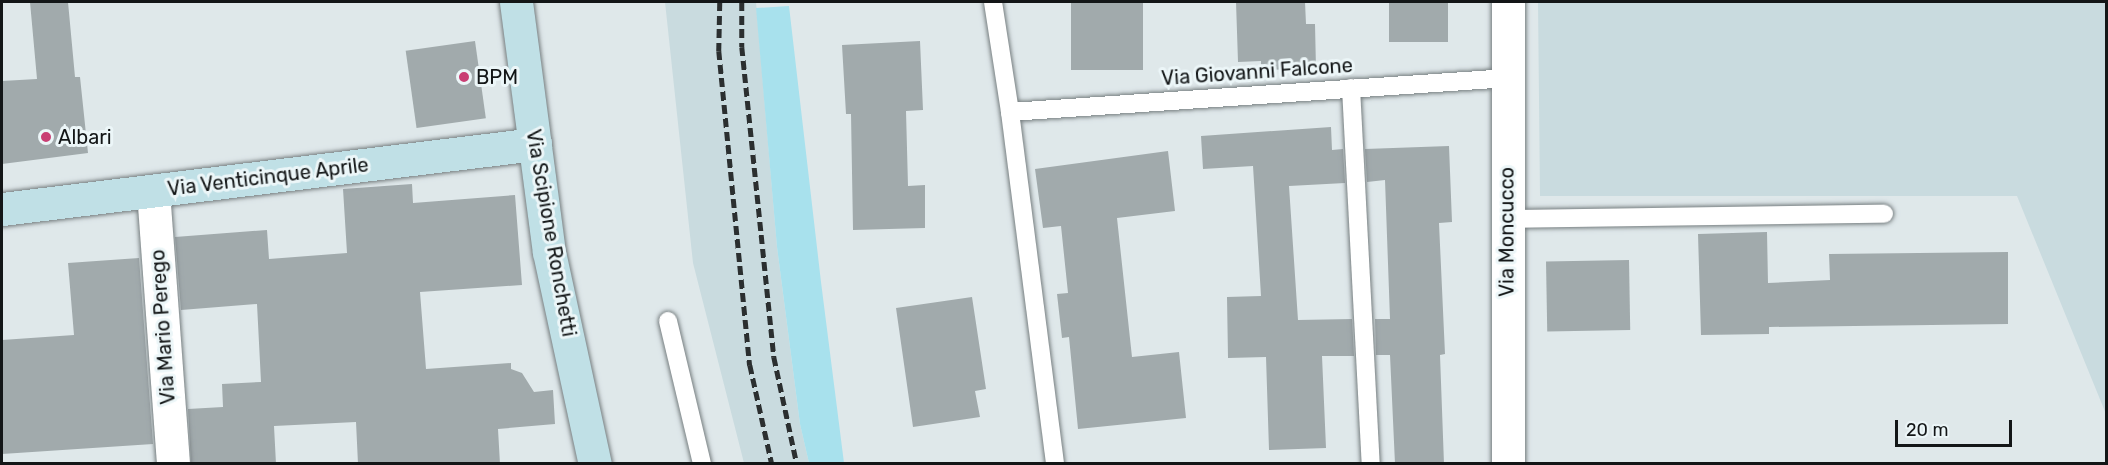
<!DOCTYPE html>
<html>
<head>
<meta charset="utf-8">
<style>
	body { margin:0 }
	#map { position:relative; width:2108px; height:465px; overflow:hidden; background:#dfe8ea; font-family:Rubik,sans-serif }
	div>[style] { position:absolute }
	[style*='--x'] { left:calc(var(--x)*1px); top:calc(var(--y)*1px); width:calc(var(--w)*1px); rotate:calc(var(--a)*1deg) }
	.built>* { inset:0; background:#c9dbdf }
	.green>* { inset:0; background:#a8e1ed }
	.building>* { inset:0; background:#a1aaac; transform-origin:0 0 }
	.roads { filter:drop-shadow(0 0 2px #777f81) drop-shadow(0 0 2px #777f81) }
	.lane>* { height:18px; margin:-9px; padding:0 9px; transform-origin:9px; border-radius:9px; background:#fff }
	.street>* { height:33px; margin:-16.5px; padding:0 16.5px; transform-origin:16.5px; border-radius:16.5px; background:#fff }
	.secondary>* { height:33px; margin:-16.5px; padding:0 16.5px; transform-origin:16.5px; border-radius:16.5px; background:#c0e0e6 }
	.rail>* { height:4.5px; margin-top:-2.25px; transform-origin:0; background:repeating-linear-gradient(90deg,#2b2f30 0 9px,transparent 0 13.5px) }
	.dots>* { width:16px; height:16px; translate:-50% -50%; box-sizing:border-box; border:3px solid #ecf6f8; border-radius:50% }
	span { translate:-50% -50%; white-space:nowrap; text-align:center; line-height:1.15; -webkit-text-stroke:6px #ecf6f8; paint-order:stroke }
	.street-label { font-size:20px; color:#131617 }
	.poi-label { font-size:20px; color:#131617 }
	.left { translate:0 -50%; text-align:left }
	.frame { position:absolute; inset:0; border:3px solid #131617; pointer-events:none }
	.scale { position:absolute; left:1895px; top:420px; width:117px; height:27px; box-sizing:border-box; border:3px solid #131617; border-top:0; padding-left:8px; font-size:18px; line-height:21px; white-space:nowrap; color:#131617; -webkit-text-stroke:4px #ecf6f8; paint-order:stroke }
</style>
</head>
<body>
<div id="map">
	<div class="built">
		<div style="clip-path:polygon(665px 2px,756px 2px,777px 247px,800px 424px,809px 463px,744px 463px,693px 263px)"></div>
		<div style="clip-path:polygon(1538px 2px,2106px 2px,2106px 414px,2017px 196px,1540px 196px)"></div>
	</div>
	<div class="green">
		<div style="clip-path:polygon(789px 6px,821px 282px,844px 463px,809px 463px,800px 424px,777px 247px,756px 8px)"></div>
	</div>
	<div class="building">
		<div style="clip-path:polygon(30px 2px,68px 2px,75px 77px,80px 77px,88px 153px,2px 164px,2px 81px,37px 79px)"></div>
		<div style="left:1071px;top:2px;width:72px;height:68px"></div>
		<div style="clip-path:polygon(1236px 2px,1305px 2px,1306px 24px,1315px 24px,1316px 69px,1261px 70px,1261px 61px,1238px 62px)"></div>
		<div style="left:1389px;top:2px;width:59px;height:40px"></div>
		<div style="left:475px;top:41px;width:78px;height:70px;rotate:82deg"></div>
		<div style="clip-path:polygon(920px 41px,923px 110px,906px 111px,908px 186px,925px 185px,925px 228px,853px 230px,851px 114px,846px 114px,842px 45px)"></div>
		<div style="clip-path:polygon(1331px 127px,1332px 150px,1343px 149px,1345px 183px,1289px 186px,1298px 320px,1352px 319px,1354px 356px,1322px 356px,1326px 448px,1269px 450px,1266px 357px,1228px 358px,1227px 297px,1261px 296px,1253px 166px,1203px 169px,1201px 136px)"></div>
		<div style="clip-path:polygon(1449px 146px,1452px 222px,1439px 223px,1445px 354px,1440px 355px,1444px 464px,1395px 464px,1390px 355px,1376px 355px,1375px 319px,1390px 319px,1385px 180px,1367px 182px,1365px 149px)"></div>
		<div style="clip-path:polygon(1168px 151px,1175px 211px,1117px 218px,1132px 357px,1179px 352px,1186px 418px,1078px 429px,1069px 337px,1062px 338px,1057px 294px,1068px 293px,1061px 226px,1043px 228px,1035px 169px)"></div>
		<div style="clip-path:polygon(412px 184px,413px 203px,515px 195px,522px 285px,420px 292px,426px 369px,511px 363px,511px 369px,522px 373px,534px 392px,553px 390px,555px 424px,498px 429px,500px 464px,358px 464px,356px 422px,274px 426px,276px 464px,191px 464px,188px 409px,223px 407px,222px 384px,261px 382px,257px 304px,181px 310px,175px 237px,267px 230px,269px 259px,347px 253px,343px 189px)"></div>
		<div style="clip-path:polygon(1767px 232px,1768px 283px,1830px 280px,1829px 254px,2008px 252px,2008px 324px,1769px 327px,1769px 334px,1701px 335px,1698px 234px)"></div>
		<div style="clip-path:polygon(139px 258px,153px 444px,2px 454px,2px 340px,74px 335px,68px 263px)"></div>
		<div style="left:1629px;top:260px;width:70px;height:83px;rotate:89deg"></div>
		<div style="clip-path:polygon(972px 297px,986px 389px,975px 391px,980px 417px,913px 427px,896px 308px)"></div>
	</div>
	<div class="roads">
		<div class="lane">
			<div style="--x:993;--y:2;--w:111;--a:81.2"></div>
			<div style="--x:1010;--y:112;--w:355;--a:82.7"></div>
			<div style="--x:1351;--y:88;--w:377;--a:87"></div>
			<div style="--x:1010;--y:112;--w:498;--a:-3.9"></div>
			<div style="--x:1507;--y:219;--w:377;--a:-0.8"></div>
			<div style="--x:668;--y:321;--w:147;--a:76.6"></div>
		</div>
		<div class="street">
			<div style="--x:153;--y:191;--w:273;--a:85.8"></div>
			<div style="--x:1508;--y:464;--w:462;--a:-90"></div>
		</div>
		<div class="secondary">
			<div style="--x:516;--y:2;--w:252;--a:82.5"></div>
			<div style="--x:549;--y:252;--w:217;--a:77.8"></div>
			<div style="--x:2;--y:209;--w:537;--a:-6.95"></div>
		</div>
	</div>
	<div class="rail">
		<div style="--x:720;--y:2;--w:49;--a:91.2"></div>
		<div style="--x:719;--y:51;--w:316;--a:84.4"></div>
		<div style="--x:750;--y:365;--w:101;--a:77.5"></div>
		<div style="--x:742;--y:2;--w:45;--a:90"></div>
		<div style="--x:742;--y:47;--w:312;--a:84.1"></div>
		<div style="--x:774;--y:357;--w:109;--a:77.9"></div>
	</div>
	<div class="dots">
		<div style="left:464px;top:77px;background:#c93e73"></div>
		<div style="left:46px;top:137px;background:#c93e73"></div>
	</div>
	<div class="street-label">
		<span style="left:1257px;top:72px;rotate:-4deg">Via Giovanni Falcone</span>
		<span style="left:268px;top:177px;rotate:-7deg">Via Venticinque Aprile</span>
		<span style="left:1507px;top:232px;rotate:-90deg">Via Moncucco</span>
		<span style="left:551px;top:233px;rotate:80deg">Via Scipione Ronchetti</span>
		<span style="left:163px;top:327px;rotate:-94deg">Via Mario Perego</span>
	</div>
	<div class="poi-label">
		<span class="left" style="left:476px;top:77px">BPM</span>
		<span class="left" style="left:58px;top:137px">Albari</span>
	</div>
	<div class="frame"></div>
	<div class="scale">20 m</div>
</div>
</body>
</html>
